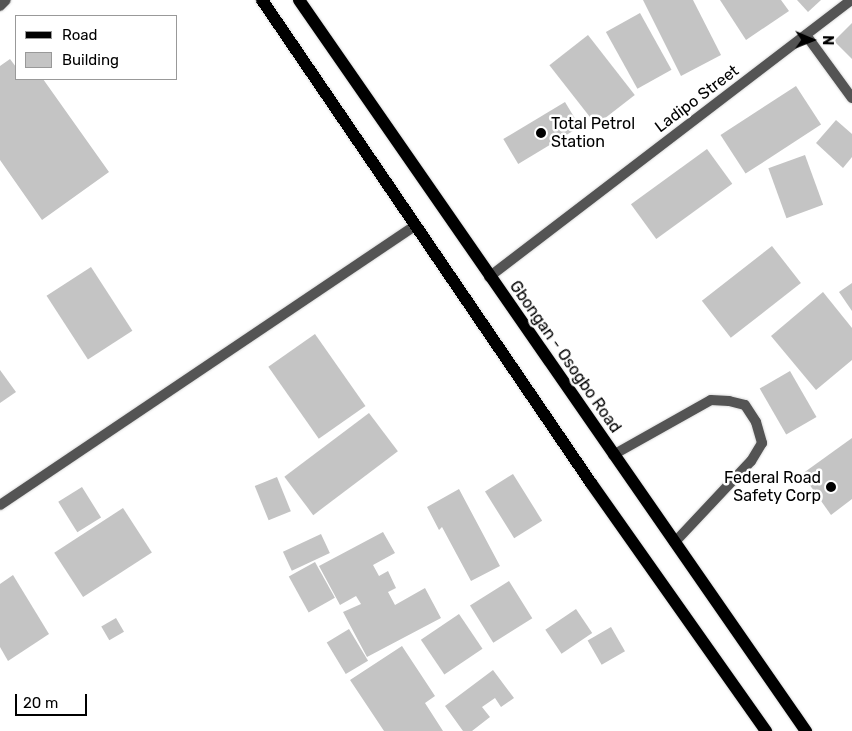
<!DOCTYPE html>
<html>
<head>
<meta charset="utf-8">
<style>
	body { margin:0 }
	#map { position:relative; width:852px; height:731px; overflow:hidden; background:#fff; font-family:Rubik,sans-serif }
	div>[style] { position:absolute }
	[style*='--x'] { left:calc(var(--x)*1px); top:calc(var(--y)*1px); width:calc(var(--w)*1px); rotate:calc(var(--a)*1deg) }
	.building>* { inset:0; background:#c4c4c4; transform-origin:0 0 }
	.roads { filter:drop-shadow(0 0 1px #dbdbdb) drop-shadow(0 0 1px #dbdbdb) }
	.lane>* { height:10px; margin:-5px; padding:0 5px; transform-origin:5px; border-radius:5px; background:#545454 }
	.street>* { height:10px; margin:-5px; padding:0 5px; transform-origin:5px; border-radius:5px; background:#545454 }
	.primary>* { height:12px; margin:-6px; padding:0 6px; transform-origin:6px; border-radius:6px; background:#000 }
	.dots>* { width:14px; height:14px; translate:-50% -50%; box-sizing:border-box; border:2px solid #fff; border-radius:50% }
	span { translate:-50% -50%; white-space:nowrap; text-align:center; line-height:1.15; -webkit-text-stroke:5px #fff; paint-order:stroke }
	.street-label { font-size:16px; color:#000 }
	.poi-label { font-size:16px; color:#000 }
	.left { translate:0 -50%; text-align:left }
	.right { translate:-100% -50%; text-align:right }
	.legend { position:absolute; left:15px; top:15px; width:162px; height:65px; box-sizing:border-box; background:#fff; border:1px solid #999; margin:0; padding:6px 9px; list-style:none; font-size:15px; color:#000 }
	.legend li { display:flex; align-items:center; gap:10px; height:25px }
	.legend b { width:25px; border:1px solid #999 }
	.north { position:absolute; left:787px; top:15px; width:50px; height:50px; -webkit-text-stroke:4px #fff; paint-order:stroke; rotate:91deg; font-size:14px; font-weight:700; line-height:20px; text-align:center; color:#000 }
	.north::after { content:''; display:block; margin:auto; width:18px; height:22px; background:#000; clip-path:polygon(50% 0,100% 100%,50% 72%,0 100%) }
	.scale { position:absolute; left:15px; top:694px; width:72px; height:22px; box-sizing:border-box; border:2px solid #000; border-top:0; padding-left:6px; font-size:15px; line-height:18px; white-space:nowrap; color:#000; -webkit-text-stroke:4px #fff; paint-order:stroke }
</style>
</head>
<body>
<div id="map">
	<div class="building">
		<div style="clip-path:polygon(643px 0,693px 0,721px 55px,681px 76px)"></div>
		<div style="clip-path:polygon(720px 0,781px 0,789px 11px,746px 40px)"></div>
		<div style="clip-path:polygon(797px 0,821px 0,808px 12px)"></div>
		<div style="left:640px;top:13px;width:65px;height:39px;rotate:61deg"></div>
		<div style="clip-path:polygon(852px 23px,852px 59px,834px 41px)"></div>
		<div style="left:588px;top:35px;width:76px;height:49px;rotate:52deg"></div>
		<div style="clip-path:polygon(10px 59px,16px 67px,16px 79px,43px 79px,109px 172px,42px 220px,0 160px,0 66px)"></div>
		<div style="left:796px;top:86px;width:46px;height:90px;rotate:57deg"></div>
		<div style="left:565px;top:102px;width:29px;height:72px;rotate:59deg"></div>
		<div style="clip-path:polygon(836px 120px,852px 134px,852px 157px,843px 168px,816px 143px)"></div>
		<div style="left:707px;top:149px;width:43px;height:94px;rotate:54deg"></div>
		<div style="left:805px;top:155px;width:53px;height:39px;rotate:70deg"></div>
		<div style="left:772px;top:246px;width:47px;height:89px;rotate:52deg"></div>
		<div style="left:91px;top:267px;width:76px;height:53px;rotate:57deg"></div>
		<div style="clip-path:polygon(852px 283px,852px 311px,839px 292px)"></div>
		<div style="clip-path:polygon(823px 292px,852px 328px,852px 360px,816px 390px,771px 336px)"></div>
		<div style="left:315px;top:334px;width:88px;height:57px;rotate:55deg"></div>
		<div style="clip-path:polygon(0 370px,16px 392px,0 403px)"></div>
		<div style="left:790px;top:371px;width:53px;height:35px;rotate:60deg"></div>
		<div style="left:369px;top:413px;width:48px;height:106px;rotate:53deg"></div>
		<div style="clip-path:polygon(852px 438px,852px 499px,831px 515px,802px 474px)"></div>
		<div style="left:513px;top:474px;width:55px;height:33px;rotate:58deg"></div>
		<div style="left:277px;top:477px;width:37px;height:24px;rotate:68deg"></div>
		<div style="left:82px;top:487px;width:36px;height:28px;rotate:58deg"></div>
		<div style="clip-path:polygon(459px 489px,500px 566px,471px 581px,442px 527px,439px 530px,427px 507px)"></div>
		<div style="left:123px;top:508px;width:53px;height:82px;rotate:57deg"></div>
		<div style="clip-path:polygon(383px 532px,395px 553px,373px 565px,379px 576px,388px 571px,396px 588px,388px 592px,395px 605px,425px 588px,441px 618px,367px 657px,343px 612px,361px 604px,356px 596px,340px 605px,319px 566px)"></div>
		<div style="left:321px;top:534px;width:21px;height:42px;rotate:65deg"></div>
		<div style="left:315px;top:562px;width:41px;height:30px;rotate:61deg"></div>
		<div style="clip-path:polygon(13px 575px,49px 634px,8px 661px,0 647px,0 584px)"></div>
		<div style="left:509px;top:581px;width:44px;height:46px;rotate:58deg"></div>
		<div style="left:576px;top:609px;width:29px;height:37px;rotate:56deg"></div>
		<div style="left:459px;top:614px;width:42px;height:46px;rotate:56deg"></div>
		<div style="left:116px;top:618px;width:16px;height:17px;rotate:60deg"></div>
		<div style="left:611px;top:627px;width:28px;height:27px;rotate:60deg"></div>
		<div style="left:349px;top:629px;width:37px;height:26px;rotate:59deg"></div>
		<div style="clip-path:polygon(402px 646px,435px 696px,425px 703px,443px 731px,384px 731px,350px 680px)"></div>
		<div style="clip-path:polygon(493px 670px,514px 698px,501px 707px,495px 698px,482px 707px,490px 717px,472px 731px,463px 731px,445px 706px)"></div>
	</div>
	<div class="roads">
		<div class="lane">
			<div style="--x:0;--y:6;--w:8;--a:-45"></div>
			<div style="--x:613;--y:455;--w:112;--a:-29.3"></div>
			<div style="--x:711;--y:400;--w:18;--a:3"></div>
			<div style="--x:729;--y:401;--w:16;--a:14"></div>
			<div style="--x:745;--y:405;--w:20;--a:57"></div>
			<div style="--x:756;--y:422;--w:22;--a:74"></div>
			<div style="--x:762;--y:443;--w:21;--a:121"></div>
			<div style="--x:751;--y:461;--w:112;--a:133.2"></div>
		</div>
		<div class="street">
			<div style="--x:806;--y:35;--w:78;--a:53.9"></div>
			<div style="--x:489;--y:277;--w:456;--a:-37.4"></div>
			<div style="--x:0;--y:505;--w:501;--a:-33.94"></div>
		</div>
		<div class="primary">
			<div style="--x:262;--y:0;--w:584;--a:55.74"></div>
			<div style="--x:591;--y:483;--w:304;--a:54.8"></div>
			<div style="--x:299;--y:0;--w:890;--a:55.26"></div>
		</div>
	</div>
	<div class="dots">
		<div style="left:541px;top:133px;background:#000"></div>
		<div style="left:831px;top:487px;background:#000"></div>
	</div>
	<div class="street-label">
		<span style="left:697px;top:99px;rotate:-37deg">Ladipo Street</span>
		<span style="left:565px;top:357px;rotate:55deg">Gbongan - Osogbo Road</span>
	</div>
	<div class="poi-label">
		<span class="left" style="left:551px;top:133px">Total Petrol<br>Station</span>
		<span class="right" style="left:821px;top:487px">Federal Road<br>Safety Corp</span>
	</div>
	<ul class="legend">
	<li><b style="height:6px;background:#000"></b>Road</li>
	<li><b style="height:14px;background:#c4c4c4"></b>Building</li>
	</ul>
	<div class="north">N</div>
	<div class="scale">20 m</div>
</div>
</body>
</html>
